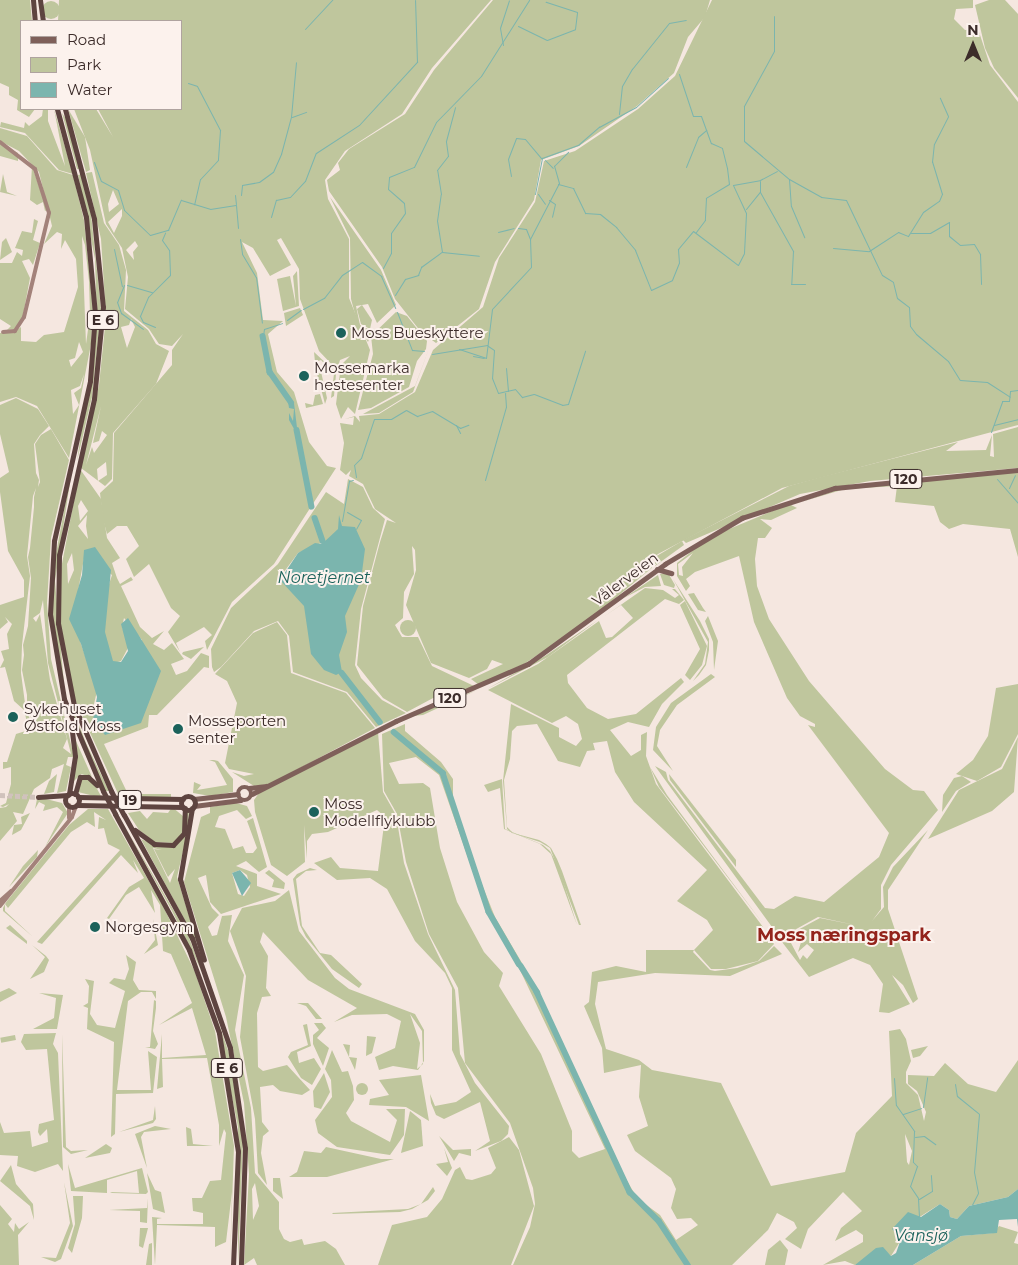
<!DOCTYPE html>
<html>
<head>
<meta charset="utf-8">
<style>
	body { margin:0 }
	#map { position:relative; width:1018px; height:1265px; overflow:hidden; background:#f5e7e0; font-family:Montserrat,sans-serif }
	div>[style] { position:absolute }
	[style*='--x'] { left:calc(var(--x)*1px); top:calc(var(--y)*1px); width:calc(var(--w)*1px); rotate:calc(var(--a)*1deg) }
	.green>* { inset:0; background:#bfc69d; transform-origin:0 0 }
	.round { border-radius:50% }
	.water>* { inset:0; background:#7bb5ae }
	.stream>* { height:1px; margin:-0.5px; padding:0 0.5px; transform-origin:0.5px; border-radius:0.5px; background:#7bb5ae }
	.river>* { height:5.5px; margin:-2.75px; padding:0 2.75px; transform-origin:2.75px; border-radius:2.75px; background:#7bb5ae }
	.highway-tunnel>* { height:5px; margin-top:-2.5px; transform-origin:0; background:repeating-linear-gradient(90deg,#d0c2bc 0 5px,transparent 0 7.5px) }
	.secondary>* { height:4px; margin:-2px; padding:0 2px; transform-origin:2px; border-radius:2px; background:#a3827a }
	.primary>* { height:4.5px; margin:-2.25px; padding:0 2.25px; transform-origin:2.25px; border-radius:2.25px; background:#7f605a }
	.primary>.ring { margin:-2.25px; padding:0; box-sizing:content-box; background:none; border:4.5px solid #7f605a; border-radius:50% }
	.highway>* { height:5px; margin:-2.5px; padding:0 2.5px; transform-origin:2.5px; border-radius:2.5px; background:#5e4440 }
	.highway>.ring { margin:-2.5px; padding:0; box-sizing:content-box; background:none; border:5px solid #5e4440; border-radius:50% }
	.highway-bridge>* { height:5px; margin:-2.5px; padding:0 2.5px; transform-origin:2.5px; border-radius:2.5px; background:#5e4440 }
	.dots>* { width:14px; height:14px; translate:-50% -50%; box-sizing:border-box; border:2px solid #fcf2ed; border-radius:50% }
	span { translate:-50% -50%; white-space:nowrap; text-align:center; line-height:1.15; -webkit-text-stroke:4px #fcf2ed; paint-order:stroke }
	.shield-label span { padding:1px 4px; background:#fcf2ed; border:1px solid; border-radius:4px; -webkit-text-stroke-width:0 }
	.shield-label { font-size:14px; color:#3c2c2a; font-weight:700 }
	.poi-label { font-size:15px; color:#3c2c2a }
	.left { translate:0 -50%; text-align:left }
	.street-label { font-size:15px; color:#3c2c2a }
	.water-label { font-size:16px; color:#1b625b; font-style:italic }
	.quarter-label { font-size:18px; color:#93231b; font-weight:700 }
	.legend { position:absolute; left:20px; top:20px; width:162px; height:90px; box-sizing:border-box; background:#fcf2ed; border:1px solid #afa39f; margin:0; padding:6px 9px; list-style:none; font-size:15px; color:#3c2c2a }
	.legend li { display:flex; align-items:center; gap:10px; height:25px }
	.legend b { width:25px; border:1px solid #afa39f }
	.north { position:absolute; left:948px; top:20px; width:50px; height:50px; -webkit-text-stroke:4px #fcf2ed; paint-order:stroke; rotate:0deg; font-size:14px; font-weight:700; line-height:20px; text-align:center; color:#3c2c2a }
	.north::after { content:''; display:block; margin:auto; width:18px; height:22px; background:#3c2c2a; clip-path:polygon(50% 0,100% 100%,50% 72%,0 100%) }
</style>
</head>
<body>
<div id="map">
	<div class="green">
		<div style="clip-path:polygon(0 0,30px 0,32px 21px,21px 21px,21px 109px,35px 109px,29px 117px,17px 110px,18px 100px,9px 95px,9px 87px,0 83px)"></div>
		<div style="clip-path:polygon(evenodd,59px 0,491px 0,432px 68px,402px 114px,345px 151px,325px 180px,328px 199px,349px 239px,349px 298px,370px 350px,355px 414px,348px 407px,341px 419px,336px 404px,341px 365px,350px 356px,340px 360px,337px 370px,319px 351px,300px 299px,299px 269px,281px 238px,277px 240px,291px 265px,270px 276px,253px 248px,242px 242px,257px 273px,263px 320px,283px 321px,268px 334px,277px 372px,294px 392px,309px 442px,327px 466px,336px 468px,274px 564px,232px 602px,207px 650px,205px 641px,212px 635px,204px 627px,176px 643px,180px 652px,168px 632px,180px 616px,171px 608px,149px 564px,134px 577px,126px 559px,139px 546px,127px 526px,117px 526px,107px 534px,103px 519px,100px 493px,113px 481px,114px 433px,172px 365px,172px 350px,183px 334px,172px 346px,159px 344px,149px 329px,125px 309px,128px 277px,122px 248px,106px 224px,90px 150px,74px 109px,96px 109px,113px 137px,98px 109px,181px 109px,181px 21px,58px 21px,59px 0,113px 190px,119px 204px,109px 212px,108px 204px,113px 190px,59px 0,122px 209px,122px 216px,114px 233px,108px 222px,122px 209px,59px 0,135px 241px,138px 246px,133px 252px,134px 260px,126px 250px,135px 241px)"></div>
		<div style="clip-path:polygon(493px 0,710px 0,705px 17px,688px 37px,674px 73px,637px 106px,579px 146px,541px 160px,534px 200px,495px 262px,479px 309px,436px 343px,421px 332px,395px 299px,382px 267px,329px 191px,327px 180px,340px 170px,338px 163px,349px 149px,405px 114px,434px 70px)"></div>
		<div style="clip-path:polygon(712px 0,973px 0,973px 8px,956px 9px,954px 19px,965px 30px,978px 29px,990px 65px,1018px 102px,1018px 425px,782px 488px,658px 554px,651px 560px,653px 567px,584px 624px,524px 664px,479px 685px,471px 679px,503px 664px,492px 660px,487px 669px,469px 678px,431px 663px,406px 605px,416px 570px,415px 550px,412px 546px,414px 574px,404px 592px,403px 618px,395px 625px,402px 637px,418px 637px,432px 666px,474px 686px,433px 702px,435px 697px,407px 712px,383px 698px,357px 665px,363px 606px,380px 542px,387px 520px,396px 523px,375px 509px,363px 484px,349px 476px,351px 470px,346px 475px,340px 470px,344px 443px,340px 423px,353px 425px,354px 417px,345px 419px,355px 416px,360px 422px,359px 416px,379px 414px,415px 392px,433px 350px,483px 307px,499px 258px,535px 202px,544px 161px,575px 151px,638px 109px,675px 76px)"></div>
		<div style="clip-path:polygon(989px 0,1005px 0,1018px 14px,1018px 98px,994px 68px,985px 48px,975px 5px)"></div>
		<div class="round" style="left:42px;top:1px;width:18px;height:18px"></div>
		<div style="clip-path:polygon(43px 109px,48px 109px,48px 121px,65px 166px,54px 109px,73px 174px,59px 170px,25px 133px,0 127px,1px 122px,24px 128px,25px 122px,29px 126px,42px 116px)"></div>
		<div style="clip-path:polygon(68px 109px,85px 137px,90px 170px,86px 172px)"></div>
		<div style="clip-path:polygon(62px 113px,66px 119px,80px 169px,77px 169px)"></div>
		<div style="clip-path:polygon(evenodd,0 128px,27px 136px,57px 170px,73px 175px,84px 220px,93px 307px,91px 344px,69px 458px,37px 406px,16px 397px,0 402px,0 333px,13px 333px,21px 327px,21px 341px,36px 342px,44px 335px,64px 332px,78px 287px,76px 259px,65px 240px,61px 249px,62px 234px,57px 232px,44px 244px,52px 226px,39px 172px,19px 151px,0 141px,0 128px,82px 236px,85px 245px,89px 281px,90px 315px,86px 344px,82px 236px,0 128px,79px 342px,83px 352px,71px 367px,69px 360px,75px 358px,79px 342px,0 128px,84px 374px,81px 388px,74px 393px,79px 405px,73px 414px,71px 390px,80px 386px,84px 374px)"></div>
		<div style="clip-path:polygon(0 144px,18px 153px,18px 161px,0 156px)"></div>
		<div style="clip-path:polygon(32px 166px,47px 210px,45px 211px,43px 202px,37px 205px,30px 200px)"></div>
		<div style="clip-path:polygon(evenodd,92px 172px,104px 223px,119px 245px,126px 270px,124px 311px,148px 330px,156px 344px,169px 351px,156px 384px,113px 433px,112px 479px,105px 486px,81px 468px,99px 385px,106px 317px,101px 239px,86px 173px,92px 172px,131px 319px,135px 327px,127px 348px,121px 327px,129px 325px,131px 319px,92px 172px,101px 406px,93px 443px,99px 441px,102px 431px,107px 435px,94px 453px,92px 447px,86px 465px,101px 406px,92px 172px,106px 462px,107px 475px,98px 481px,97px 469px,106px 462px)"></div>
		<div style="clip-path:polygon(3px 174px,7px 192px,17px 196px,0 192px)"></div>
		<div style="clip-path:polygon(82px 174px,91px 214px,101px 309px,92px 397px,77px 461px,97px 324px,95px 259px,78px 175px)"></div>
		<div style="clip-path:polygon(330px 197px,381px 270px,396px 305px,377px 323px,368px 304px,356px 306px,360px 325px,372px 331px,368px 342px,358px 325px,351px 299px,350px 238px)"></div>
		<div style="clip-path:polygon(34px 219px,38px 221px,33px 240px,40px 243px,33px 265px,29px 259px,22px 261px,30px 278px,22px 321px,16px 329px,7px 330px,11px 326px,0 319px,0 263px,12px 263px,17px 252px,22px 256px,23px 250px,15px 248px,22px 231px,32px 233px)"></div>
		<div style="clip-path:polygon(6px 238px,12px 252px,0 260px,2px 242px)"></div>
		<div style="clip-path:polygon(297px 271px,299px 306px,283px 311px,277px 279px,290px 276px,296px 306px,293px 276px)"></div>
		<div style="clip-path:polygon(362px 305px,372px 320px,370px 329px,361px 324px,357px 309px)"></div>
		<div style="clip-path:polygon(300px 308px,303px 315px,286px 326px,284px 313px)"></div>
		<div style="clip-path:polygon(396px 312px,407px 316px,427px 341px,426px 349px,417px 361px,409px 387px,371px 408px,358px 410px,373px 354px,371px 336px)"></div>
		<div style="clip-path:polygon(430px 346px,413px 392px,379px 413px,363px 414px,415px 386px)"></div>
		<div style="clip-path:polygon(314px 352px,330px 367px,336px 374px,334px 396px,331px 398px,334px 374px,321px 360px,315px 362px)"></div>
		<div style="clip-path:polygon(319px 363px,327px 398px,325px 404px,315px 366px)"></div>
		<div style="clip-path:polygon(320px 394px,323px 404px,306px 408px,305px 403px,313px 405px,315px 395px)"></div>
		<div style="clip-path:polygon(evenodd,16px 398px,38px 409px,49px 426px,40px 435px,34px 444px,36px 473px,39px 480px,38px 487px,40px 482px,35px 444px,41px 435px,51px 429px,69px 460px,51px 538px,47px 603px,51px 659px,74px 757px,68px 757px,66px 765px,71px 767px,66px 791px,57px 793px,64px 764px,52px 769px,50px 778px,34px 789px,23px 814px,13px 812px,17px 821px,0 841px,0 808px,6px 807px,9px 804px,3px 807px,0 806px,6px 803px,11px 784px,11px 767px,3px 769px,3px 762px,7px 762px,16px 734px,29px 730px,24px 710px,14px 701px,5px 667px,0 668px,4px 660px,1px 651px,9px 649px,7px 634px,12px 624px,5px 617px,8px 622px,0 629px,0 605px,24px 597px,24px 580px,8px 551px,0 492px,0 478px,9px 472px,0 434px,0 405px,16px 398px,36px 488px,34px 497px,34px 507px,30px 548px,28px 557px,31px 578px,28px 626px,23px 645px,24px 655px,22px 670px,27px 695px,27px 711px,32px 719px,33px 725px,26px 711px,21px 673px,22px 645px,30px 576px,27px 556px,33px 496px,36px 488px,16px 398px,43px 600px,48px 663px,71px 754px,63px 748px,67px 739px,50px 680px,40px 614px,36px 622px,33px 618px,40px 613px,43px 600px)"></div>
		<div style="clip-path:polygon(1018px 427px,1018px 468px,870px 481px,800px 494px,686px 543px,683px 540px,789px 486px,821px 477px,958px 442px,946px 451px,986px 450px,992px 435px,990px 456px,994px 457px,993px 434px)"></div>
		<div style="clip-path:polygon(73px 463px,55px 581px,64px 684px,52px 620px,52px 575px)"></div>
		<div style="clip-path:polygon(evenodd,80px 469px,101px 499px,107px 538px,120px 558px,112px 563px,117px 578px,120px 584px,131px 577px,133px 580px,121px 586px,140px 627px,152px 638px,164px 631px,153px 644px,164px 650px,172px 643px,184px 659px,171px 664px,176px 675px,187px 671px,201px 653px,209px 656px,209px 668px,204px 667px,157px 715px,149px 715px,148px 727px,104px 744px,126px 790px,136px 794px,171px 794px,171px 798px,120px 798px,75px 700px,61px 629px,61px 569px,80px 469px,81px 500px,88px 511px,80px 521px,78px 506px,81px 500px,80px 469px,87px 515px,86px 526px,88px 539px,78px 526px,87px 515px,80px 469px,72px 553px,74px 570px,68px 584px,67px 564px,72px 553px,80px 469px,85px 553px,112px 575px,101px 609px,106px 618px,100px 649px,114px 663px,121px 661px,129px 646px,122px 627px,124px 618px,142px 640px,144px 714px,94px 704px,97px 691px,80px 641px,78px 591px,85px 553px)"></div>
		<div style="clip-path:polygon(1018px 471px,1018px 557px,1010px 529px,963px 524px,949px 529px,940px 522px,934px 506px,895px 502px,897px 486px,845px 489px,801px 502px,840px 489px)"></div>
		<div style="clip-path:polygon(evenodd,348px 479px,363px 487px,373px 508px,385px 519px,361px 609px,355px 665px,361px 678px,382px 700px,406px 713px,376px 727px,347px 692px,293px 672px,289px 636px,278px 621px,254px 631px,221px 667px,214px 672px,212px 667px,211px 649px,231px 608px,278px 564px,326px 492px,344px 504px,348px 479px,323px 542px,295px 586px,281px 576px,298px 553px,323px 542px)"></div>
		<div style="clip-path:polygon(evenodd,789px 504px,797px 508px,771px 520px,760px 519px,772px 528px,765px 538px,758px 538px,755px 559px,757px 586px,769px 619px,809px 681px,885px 769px,913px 790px,924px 791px,938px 810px,891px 865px,881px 885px,881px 909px,872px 921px,884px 907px,883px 887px,893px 867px,928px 830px,888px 890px,888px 909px,918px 999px,913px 1003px,903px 985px,892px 975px,910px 1004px,889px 1013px,879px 1012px,883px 984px,870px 965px,853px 958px,809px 977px,782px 942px,791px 943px,800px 960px,803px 955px,807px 959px,814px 950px,807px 944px,798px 952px,802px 939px,793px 939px,794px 932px,820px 918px,855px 925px,818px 917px,780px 938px,655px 766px,666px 772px,668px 780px,765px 908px,774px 909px,795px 896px,824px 902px,879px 857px,889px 833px,808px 725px,815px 727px,815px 724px,800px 716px,787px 698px,754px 622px,739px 556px,695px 572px,686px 579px,690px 586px,686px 591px,677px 576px,677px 563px,710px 537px,789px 504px,693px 553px,682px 567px,683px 576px,679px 575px,678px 564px,693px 553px)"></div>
		<div style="clip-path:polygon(682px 541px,684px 545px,655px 566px,655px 557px)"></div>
		<div style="clip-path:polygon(668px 573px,675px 585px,674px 588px,664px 585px,660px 574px)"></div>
		<div style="clip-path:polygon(658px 575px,661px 586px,645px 587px,624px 598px)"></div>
		<div style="clip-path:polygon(673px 579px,700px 621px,709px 639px,709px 650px,706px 665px,699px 675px,693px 681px,705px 664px,708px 642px)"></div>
		<div style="clip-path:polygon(evenodd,645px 588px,663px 590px,675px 598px,679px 595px,672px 589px,675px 589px,684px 600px,679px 604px,665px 599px,567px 675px,568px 683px,587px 708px,608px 719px,636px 714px,681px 678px,684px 682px,662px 704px,649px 727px,628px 722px,610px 730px,631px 756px,641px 750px,641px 735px,647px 732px,646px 756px,656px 784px,763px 927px,761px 932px,766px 932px,774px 944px,758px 961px,726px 969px,711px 969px,694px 950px,693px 952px,710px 970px,715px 971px,737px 968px,759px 961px,774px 946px,782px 954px,730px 976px,655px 973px,598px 982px,595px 1004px,606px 1049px,639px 1060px,652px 1070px,721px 1083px,771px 1186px,845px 1172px,856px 1133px,892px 1096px,889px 1031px,900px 1029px,906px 1039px,911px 1061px,906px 1072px,906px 1083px,918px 1095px,924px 1121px,926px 1112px,917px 1091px,908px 1084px,908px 1075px,934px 1076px,945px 1063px,968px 1084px,996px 1092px,1018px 1060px,1018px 1189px,1008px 1197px,969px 1206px,957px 1219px,950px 1217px,949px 1210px,940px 1204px,896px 1232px,901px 1240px,891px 1256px,885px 1251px,855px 1265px,845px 1261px,823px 1265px,863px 1242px,863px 1235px,856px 1230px,835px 1241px,841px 1228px,862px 1211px,843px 1192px,808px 1229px,801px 1249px,785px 1239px,797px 1228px,794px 1222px,777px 1213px,768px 1230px,732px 1265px,513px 1265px,530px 1227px,535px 1204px,533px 1188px,510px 1123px,465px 1063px,458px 988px,429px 934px,406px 862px,397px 814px,384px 791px,382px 734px,405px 724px,405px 731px,441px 762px,453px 779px,453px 799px,479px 877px,495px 917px,522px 963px,517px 965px,487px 912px,439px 775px,416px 757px,389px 763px,399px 784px,423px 783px,430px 788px,440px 848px,457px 902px,484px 952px,503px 973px,499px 986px,541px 1054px,572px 1131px,572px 1151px,579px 1158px,605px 1149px,519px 968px,523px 965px,618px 1165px,637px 1198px,660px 1215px,676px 1240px,698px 1225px,691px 1218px,677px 1219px,671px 1208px,676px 1189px,671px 1178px,635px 1151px,627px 1135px,648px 1126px,639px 1097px,641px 1065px,604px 1073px,602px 1048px,584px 1006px,589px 1002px,592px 972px,616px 966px,646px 972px,646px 950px,694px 950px,713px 930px,707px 920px,677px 901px,707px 870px,634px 802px,615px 772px,607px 741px,593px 743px,595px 750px,587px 751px,580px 767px,558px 761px,537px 724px,517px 726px,512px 731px,510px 759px,504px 780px,507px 827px,513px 833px,539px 840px,546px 844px,551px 848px,557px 859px,562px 871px,581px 925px,579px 925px,550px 848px,540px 842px,512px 833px,507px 829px,503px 781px,511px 704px,559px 728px,559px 737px,576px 746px,582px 739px,578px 724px,566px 716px,552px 723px,488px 690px,538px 664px,599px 621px,606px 638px,612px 637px,633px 618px,621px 605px,602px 618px,645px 588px,905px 1134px,912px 1151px,909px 1165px,907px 1162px,905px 1134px)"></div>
		<div style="clip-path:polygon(694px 593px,703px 608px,706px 612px,698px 610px,688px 594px)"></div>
		<div style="clip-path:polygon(685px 601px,707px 646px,702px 665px,690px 680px,685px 675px,700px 649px,680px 605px)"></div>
		<div style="clip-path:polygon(708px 616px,718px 641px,714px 670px,713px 642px,705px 621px)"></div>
		<div style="clip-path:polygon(598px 620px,548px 657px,487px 689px,545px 656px)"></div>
		<div class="round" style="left:400px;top:620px;width:16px;height:16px"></div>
		<div style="clip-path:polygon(277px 622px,287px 635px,291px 673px,346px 693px,375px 728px,270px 784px,254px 786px,232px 772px,244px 776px,254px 774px,229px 769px,225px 763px,237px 703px,227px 681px,215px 674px,253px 633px)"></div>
		<div style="clip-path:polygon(204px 647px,191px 659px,182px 654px,183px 652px)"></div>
		<div style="clip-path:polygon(711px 674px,715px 677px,677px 705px,660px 730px,657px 746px,673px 771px,653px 750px,656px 727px,671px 703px)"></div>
		<div style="clip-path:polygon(1018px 684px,1018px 734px,1001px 767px,977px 781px,956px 774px,973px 760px,988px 736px,996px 688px)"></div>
		<div style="clip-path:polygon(477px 690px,423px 715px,412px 716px,419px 713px)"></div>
		<div style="clip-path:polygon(71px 704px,86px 743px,109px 791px,105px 791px,68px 705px)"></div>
		<div style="clip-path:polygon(378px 732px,383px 792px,396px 815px,404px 863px,428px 934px,455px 990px,460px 1054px,475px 1083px,509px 1126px,508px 1134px,501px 1141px,475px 1151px,490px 1141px,480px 1102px,444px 1119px,436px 1115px,431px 1103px,430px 1094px,435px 1106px,456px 1102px,471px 1092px,452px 1050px,452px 988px,445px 973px,415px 941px,387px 889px,370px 878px,337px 880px,314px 863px,331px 857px,340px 868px,378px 871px,385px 817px,377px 810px,328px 832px,312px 834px,307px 841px,307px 859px,304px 825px,305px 862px,287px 876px,271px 865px,255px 812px,254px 800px,259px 793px)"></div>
		<div style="clip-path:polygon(1018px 737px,1014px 792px,992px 811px,928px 839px,959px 790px,1002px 769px)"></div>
		<div style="clip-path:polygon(76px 741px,92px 777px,81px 774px,74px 781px)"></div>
		<div style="clip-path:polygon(209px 760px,214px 760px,218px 761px,233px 779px,233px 792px,210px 796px,193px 793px,194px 782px,201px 785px,197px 790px,227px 785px,215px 762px)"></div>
		<div style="clip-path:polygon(650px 767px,667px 795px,764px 925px,659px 787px)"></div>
		<div style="clip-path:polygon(57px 774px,54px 792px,44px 794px,49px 781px)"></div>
		<div style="clip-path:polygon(669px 774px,736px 860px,736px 867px,670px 780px)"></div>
		<div style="clip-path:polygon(962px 776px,971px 782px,956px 791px,942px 812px,943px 795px,954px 778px)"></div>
		<div style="clip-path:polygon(86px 778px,95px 785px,102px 798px,78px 792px,81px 779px)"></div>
		<div style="clip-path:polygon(502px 779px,505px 829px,543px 845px,550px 851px,556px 862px,563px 881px,577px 925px,551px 854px,540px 844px,504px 829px,500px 788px,488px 792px,484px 785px)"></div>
		<div style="clip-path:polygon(42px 798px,62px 803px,68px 813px,45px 847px,63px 812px,57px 807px,43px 811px,45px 805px,39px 802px,35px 809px,37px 799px)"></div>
		<div style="clip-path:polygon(evenodd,236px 803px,247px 806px,252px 816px,246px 819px,237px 810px,219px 816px,215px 827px,225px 829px,233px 849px,243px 846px,246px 853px,253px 853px,257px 848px,247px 821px,253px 818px,267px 867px,259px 872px,246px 861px,236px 866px,257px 874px,257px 886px,281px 894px,221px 914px,210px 902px,206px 875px,198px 878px,212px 908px,219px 915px,208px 927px,212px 936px,217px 935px,222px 916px,232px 915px,228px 941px,244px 975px,235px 1030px,251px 1108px,255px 1173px,279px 1202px,279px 1229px,284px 1239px,290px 1242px,302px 1239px,304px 1245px,325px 1241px,336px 1249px,345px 1265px,257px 1265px,254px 1258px,244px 1265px,249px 1174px,244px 1103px,226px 1017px,184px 882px,201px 817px,210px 813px,210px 807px,236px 803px,240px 870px,247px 875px,250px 887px,244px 896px,238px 894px,232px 873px,240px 870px,236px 803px,255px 1183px,259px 1206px,253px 1220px,252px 1189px,255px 1183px)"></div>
		<div style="clip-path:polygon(172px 807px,183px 816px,183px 833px,173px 843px,155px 842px,139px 830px,128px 813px,140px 811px,147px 819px,153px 812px,168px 813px)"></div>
		<div style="clip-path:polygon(88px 809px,108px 809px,163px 906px,195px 972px,215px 1031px,234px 1146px,230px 1265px,232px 1192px,226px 1242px,215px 1247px,215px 1227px,157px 1225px,155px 1265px,152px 1217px,162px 1218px,157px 1219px,157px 1224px,203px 1224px,203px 1213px,193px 1211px,192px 1198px,202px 1198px,210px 1181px,221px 1180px,226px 1133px,224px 1129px,219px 1146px,219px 1125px,207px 1058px,162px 1059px,163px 1087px,157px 1089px,162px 1034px,162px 1058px,206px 1055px,192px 1008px,159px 1025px,192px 1003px,171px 954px,163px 951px,160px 905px,151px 890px,155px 913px,139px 887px,126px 895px,109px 919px,107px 918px,129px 887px,144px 878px,133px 860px,138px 873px,121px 855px,42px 944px,37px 942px,120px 850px,108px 844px,104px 828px,98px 829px,99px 817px,106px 820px,94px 812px,95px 827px,87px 822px,71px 832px,8px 908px,5px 904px,5px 911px,33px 937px,3px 911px,3px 908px,5px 904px,7px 901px,69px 825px)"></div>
		<div style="clip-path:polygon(evenodd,187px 812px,189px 812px,187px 834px,177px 877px,198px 945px,141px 839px,160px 847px,177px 845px,185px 835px,187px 812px,153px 848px,162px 850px,154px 849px,168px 877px,175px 869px,170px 883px,153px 848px)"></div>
		<div style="clip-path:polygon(30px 813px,21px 830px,12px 835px,14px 825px,22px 824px,21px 817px)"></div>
		<div style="clip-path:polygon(117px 813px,188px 935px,202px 972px,172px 911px)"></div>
		<div style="clip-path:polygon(38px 850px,37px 857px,9px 887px,23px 866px)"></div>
		<div style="clip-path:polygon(310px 868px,317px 870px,306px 871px,296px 879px,302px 926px,320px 953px,331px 955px,362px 984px,359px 988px,332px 969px,306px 937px,300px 925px,293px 879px,297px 874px)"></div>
		<div style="clip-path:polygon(269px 870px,285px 883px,284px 889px,272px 887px,274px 880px,265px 873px)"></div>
		<div style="clip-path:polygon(evenodd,289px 890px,299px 931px,335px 978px,349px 989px,415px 1014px,424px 1030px,424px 1061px,418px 1070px,393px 1066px,379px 1070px,375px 1057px,395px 1048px,401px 1021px,387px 1014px,352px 1015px,334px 1022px,357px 1008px,308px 980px,263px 932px,260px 942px,268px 956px,266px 988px,271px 996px,262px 997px,257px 1013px,258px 1067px,263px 1071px,287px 1065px,310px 1090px,302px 1095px,280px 1091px,273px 1085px,260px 1087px,262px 1122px,269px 1131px,263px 1136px,261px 1153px,267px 1185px,258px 1173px,255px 1119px,240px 1037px,246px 976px,230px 931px,242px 908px,275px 901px,289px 890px,410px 1014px,422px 1031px,423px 1064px,417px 1069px,420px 1043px,410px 1014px)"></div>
		<div style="clip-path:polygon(153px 919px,158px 945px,144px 954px,155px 940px)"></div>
		<div style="clip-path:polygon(10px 925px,27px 941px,27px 944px,6px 928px)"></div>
		<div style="clip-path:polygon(32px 945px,46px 956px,49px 960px,44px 972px,30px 979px,45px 957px)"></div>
		<div style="clip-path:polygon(126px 955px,136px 962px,133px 980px,139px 990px,156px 991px,156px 999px,152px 992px,141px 992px,128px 1001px,117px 1090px,151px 1090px,148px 1051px,157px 1057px,153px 1093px,116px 1094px,115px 1134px,111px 1137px,114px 1042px,87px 1029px,88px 1008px,83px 1006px,88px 1003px,89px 986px,85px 979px,94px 981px,90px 1014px,97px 1025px,115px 1028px,125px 991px,109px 983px,114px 978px,125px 980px,129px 969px)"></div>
		<div style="clip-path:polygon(9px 988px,17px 993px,0 1002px,0 992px)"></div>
		<div style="clip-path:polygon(39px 993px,63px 995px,57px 1029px,33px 1029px,54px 1018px,56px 998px)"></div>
		<div style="clip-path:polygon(154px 1000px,156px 1001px,156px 1008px,153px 1031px,158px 1044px,155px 1049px,145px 1047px,150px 1047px)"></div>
		<div style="clip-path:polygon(297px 1003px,308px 1003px,322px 1019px,316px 1019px,306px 1006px)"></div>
		<div style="clip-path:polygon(215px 1013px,229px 1053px,243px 1143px,238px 1265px,238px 1127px)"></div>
		<div style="clip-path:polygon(314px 1023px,322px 1023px,326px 1028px,317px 1038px,329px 1048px,323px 1066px,313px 1044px,313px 1035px,319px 1030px)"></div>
		<div style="clip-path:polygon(307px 1024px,311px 1046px,297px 1052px,299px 1063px,314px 1058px,321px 1069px,312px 1085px,301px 1078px,288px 1057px,291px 1052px,308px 1045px,303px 1025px)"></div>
		<div style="clip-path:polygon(56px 1033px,53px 1044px,58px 1053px,63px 1171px,58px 1164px,35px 1172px,17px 1166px,18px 1156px,0 1155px,0 1122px,4px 1133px,30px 1131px,32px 1147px,48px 1142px,47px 1129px,40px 1136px,38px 1132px,39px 1124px,54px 1120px,47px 1049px,26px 1050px,21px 1042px,24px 1034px)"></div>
		<div style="clip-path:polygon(62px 1034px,66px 1147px,71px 1151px,88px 1150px,71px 1154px,63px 1147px)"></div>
		<div style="left:15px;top:1035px;width:5px;height:15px;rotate:79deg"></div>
		<div style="clip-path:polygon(367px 1036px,376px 1037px,372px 1053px,366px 1056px)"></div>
		<div style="clip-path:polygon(343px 1044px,350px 1045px,349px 1057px,357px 1058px,355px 1070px)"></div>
		<div style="clip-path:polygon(928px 1046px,920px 1056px,913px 1058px,911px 1050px)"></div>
		<div style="clip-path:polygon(332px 1050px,342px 1072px,348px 1071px,353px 1086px,354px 1100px,346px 1113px,351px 1121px,390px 1142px,397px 1120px,386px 1109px,405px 1109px,404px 1135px,390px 1155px,337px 1147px,318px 1133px,315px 1120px,332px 1097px,331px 1080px,325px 1069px)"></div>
		<div style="clip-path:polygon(324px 1073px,330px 1092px,321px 1109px,314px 1107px,313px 1091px)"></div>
		<div style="clip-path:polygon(421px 1075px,429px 1121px,406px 1107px,369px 1105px,370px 1099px,389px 1095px,379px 1080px)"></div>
		<div class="round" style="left:356px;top:1083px;width:12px;height:12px"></div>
		<div style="clip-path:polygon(155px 1106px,156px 1119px,153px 1123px,119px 1132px,153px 1120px)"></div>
		<div style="clip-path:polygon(410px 1111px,421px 1120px,423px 1146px,401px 1153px)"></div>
		<div style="clip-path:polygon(155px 1126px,171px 1129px,144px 1132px,141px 1137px,147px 1168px,135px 1134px)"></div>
		<div style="clip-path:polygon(186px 1127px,191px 1129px,193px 1144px,213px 1146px,187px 1146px)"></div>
		<div style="clip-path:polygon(439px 1136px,453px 1150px,471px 1149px,471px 1156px,459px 1153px,454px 1161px)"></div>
		<div style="clip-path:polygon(509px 1137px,519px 1150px,534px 1206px,511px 1265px,378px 1265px,392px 1225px,427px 1217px,442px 1199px,455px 1170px,460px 1167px,466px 1179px,472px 1180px,491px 1174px,496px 1168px,488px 1148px)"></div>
		<div style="clip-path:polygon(106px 1144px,112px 1148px,110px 1153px,85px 1158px)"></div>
		<div style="clip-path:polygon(326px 1147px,381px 1159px,394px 1159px,327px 1177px,289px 1177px,297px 1172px,304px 1151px,321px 1153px)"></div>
		<div style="clip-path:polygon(444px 1148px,452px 1168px,447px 1176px,436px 1164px,448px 1162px)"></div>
		<div style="clip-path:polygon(68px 1164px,75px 1188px,142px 1168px,148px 1192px,146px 1194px,112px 1193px,110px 1192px,139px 1193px,137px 1171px,107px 1180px,107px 1193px,71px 1191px)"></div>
		<div style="clip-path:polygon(11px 1165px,16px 1184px,33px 1204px,34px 1220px,30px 1206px,0 1181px)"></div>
		<div style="clip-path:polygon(147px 1173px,155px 1190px,161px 1192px,165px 1213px,153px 1209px)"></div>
		<div style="clip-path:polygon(273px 1178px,280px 1178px,283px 1199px,273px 1191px)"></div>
		<div style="clip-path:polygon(64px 1182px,73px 1226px,61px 1259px,55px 1262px,41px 1257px,56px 1258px,70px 1223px)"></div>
		<div style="clip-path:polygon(433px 1187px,435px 1191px,428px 1200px,412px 1209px,400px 1212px,333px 1214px,332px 1213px,408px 1209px,421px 1204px)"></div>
		<div style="clip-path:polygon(73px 1196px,83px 1196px,82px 1218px,72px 1253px,68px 1248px,75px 1224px)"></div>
		<div style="clip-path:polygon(148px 1198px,147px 1223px,140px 1222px,140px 1211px,109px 1210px,147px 1208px)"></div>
		<div style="clip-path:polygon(0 1205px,12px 1219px,8px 1224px,14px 1232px,15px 1223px,19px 1229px,29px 1222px,18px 1235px,19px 1265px,0 1265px)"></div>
		<div style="clip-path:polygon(999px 1226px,1018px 1232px,1014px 1243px,1018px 1244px,1018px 1265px,913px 1265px,961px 1236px,993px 1233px)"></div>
		<div style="clip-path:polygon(140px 1228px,148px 1228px,143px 1248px,139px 1246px)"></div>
		<div style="clip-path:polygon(780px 1240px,788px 1250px,785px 1265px,765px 1265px,768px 1250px)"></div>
		<div style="clip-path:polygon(152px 1243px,152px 1265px,146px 1265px,149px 1244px)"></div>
	</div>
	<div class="water">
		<div style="clip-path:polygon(287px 395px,294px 403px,298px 436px,289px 420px,289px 413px,293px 421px,294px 409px,289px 408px)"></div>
		<div style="clip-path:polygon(339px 515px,342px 526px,355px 527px,365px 549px,361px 580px,345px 616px,347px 632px,339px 655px,342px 672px,336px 675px,324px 670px,311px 654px,304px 606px,280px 580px,298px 553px,315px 543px,322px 544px,338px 529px)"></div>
		<div style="clip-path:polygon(95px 547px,111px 570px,105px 632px,113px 661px,121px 662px,128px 651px,121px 624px,128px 618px,161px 671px,141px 723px,105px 735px,93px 720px,97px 697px,81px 644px,69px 619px,82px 575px,84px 550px)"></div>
		<div style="clip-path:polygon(240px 870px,251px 883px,242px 896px,232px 873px)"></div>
		<div style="clip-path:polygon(1018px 1189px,1018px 1227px,1017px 1219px,999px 1220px,997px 1233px,961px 1236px,913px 1265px,855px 1265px,876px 1248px,883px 1247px,891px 1256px,896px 1253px,901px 1239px,892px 1229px,908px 1212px,921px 1217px,940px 1204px,949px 1210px,950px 1217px,957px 1219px,969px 1206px,1008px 1197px)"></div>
	</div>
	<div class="stream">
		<div style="--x:774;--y:16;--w:35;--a:90"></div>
		<div style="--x:774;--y:51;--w:63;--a:118.6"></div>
		<div style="--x:744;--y:106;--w:35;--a:90"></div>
		<div style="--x:744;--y:141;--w:59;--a:40.2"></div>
		<div style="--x:789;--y:179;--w:27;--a:86"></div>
		<div style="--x:791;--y:206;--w:34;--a:67"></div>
		<div style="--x:518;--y:26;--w:32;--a:26"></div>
		<div style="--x:547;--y:40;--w:30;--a:-21"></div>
		<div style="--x:575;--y:29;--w:17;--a:-83"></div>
		<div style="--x:577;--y:12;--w:33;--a:-162"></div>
		<div style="--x:305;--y:29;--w:40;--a:-47"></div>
		<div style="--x:503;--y:45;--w:17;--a:-100"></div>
		<div style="--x:500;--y:28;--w:29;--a:-72"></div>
		<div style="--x:679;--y:74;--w:44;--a:71.6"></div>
		<div style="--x:693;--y:116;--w:8;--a:0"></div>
		<div style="--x:701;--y:116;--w:29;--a:70"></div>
		<div style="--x:711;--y:143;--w:12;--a:24"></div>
		<div style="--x:722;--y:148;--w:21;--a:76"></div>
		<div style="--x:727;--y:168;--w:16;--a:83"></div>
		<div style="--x:729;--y:184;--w:27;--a:149"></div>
		<div style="--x:706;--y:198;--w:22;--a:93"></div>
		<div style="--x:705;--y:220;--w:15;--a:127"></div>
		<div style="--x:188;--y:83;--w:9;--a:18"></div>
		<div style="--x:197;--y:86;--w:50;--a:62.4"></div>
		<div style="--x:220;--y:130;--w:30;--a:94"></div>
		<div style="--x:218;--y:160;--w:26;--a:133"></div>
		<div style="--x:200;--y:179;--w:26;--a:103"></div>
		<div style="--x:619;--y:114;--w:28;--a:-84"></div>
		<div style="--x:622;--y:86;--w:20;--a:-60"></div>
		<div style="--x:632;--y:69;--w:59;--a:-51.2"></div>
		<div style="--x:669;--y:23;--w:17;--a:-10"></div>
		<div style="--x:292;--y:117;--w:15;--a:-20"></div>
		<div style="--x:545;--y:160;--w:11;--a:45"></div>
		<div style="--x:94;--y:162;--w:20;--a:70"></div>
		<div style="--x:101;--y:181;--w:19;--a:28"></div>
		<div style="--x:118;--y:190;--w:21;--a:73"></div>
		<div style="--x:124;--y:210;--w:36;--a:44"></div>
		<div style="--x:150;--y:235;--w:19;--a:-16"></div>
		<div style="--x:168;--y:230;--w:33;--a:-67"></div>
		<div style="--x:181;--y:200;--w:30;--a:17"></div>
		<div style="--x:210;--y:209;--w:26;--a:-9"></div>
		<div style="--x:236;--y:205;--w:23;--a:85"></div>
		<div style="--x:686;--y:167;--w:32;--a:-68"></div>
		<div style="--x:698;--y:137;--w:11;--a:-41"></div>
		<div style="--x:511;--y:176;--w:17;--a:-100"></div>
		<div style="--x:508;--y:159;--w:22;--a:-69"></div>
		<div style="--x:516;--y:138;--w:9;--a:6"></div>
		<div style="--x:525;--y:139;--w:25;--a:50"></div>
		<div style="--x:789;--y:179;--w:37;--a:29"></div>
		<div style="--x:821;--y:197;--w:25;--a:7"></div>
		<div style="--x:846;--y:200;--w:83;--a:64.4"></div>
		<div style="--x:882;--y:275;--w:13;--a:32"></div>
		<div style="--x:893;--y:282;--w:16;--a:76"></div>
		<div style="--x:897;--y:298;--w:15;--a:37"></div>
		<div style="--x:909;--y:307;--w:19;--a:87"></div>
		<div style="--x:910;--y:326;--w:10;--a:53"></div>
		<div style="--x:916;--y:334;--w:42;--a:40.2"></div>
		<div style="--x:948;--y:361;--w:22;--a:58"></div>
		<div style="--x:960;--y:380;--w:27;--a:4"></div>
		<div style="--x:987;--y:382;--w:27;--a:33"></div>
		<div style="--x:558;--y:184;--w:16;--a:15"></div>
		<div style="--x:573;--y:188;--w:28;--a:64"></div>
		<div style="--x:585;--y:213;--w:15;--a:4"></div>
		<div style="--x:600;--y:214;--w:21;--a:39"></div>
		<div style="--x:616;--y:227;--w:30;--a:50"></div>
		<div style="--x:635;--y:250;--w:43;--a:68.2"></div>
		<div style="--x:651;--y:290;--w:23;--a:-25"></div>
		<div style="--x:672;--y:280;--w:18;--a:-68"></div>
		<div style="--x:679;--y:263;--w:14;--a:-94"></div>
		<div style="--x:678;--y:249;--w:23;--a:-50"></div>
		<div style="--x:693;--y:231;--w:56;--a:37.1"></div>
		<div style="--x:738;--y:265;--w:13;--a:-63"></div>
		<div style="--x:744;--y:253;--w:40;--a:-87.1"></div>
		<div style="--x:746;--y:213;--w:31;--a:-115"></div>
		<div style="--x:733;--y:185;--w:27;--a:-10"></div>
		<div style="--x:760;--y:180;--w:19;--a:-28"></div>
		<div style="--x:760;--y:192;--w:68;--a:60.8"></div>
		<div style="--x:793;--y:251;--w:33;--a:93"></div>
		<div style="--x:791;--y:284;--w:14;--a:0"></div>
		<div style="--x:535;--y:194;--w:37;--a:-79"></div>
		<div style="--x:542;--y:158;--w:38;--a:-20"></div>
		<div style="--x:578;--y:145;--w:28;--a:-41"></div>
		<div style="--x:599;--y:127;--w:42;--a:-28.4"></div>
		<div style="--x:636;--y:107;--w:43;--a:-42.2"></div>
		<div style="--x:538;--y:194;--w:12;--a:55"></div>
		<div style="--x:235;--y:195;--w:9;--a:84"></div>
		<div style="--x:241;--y:195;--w:10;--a:-84"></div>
		<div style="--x:242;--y:185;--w:17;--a:-10"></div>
		<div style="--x:259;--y:182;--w:17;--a:-36"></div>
		<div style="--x:273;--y:172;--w:20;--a:-66"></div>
		<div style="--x:281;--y:154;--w:38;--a:-75"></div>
		<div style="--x:291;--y:117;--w:55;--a:-84.8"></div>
		<div style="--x:549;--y:200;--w:7;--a:34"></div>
		<div style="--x:555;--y:204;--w:13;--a:103"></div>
		<div style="--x:746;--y:209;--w:22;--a:-51"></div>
		<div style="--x:760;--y:192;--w:11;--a:-90"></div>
		<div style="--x:271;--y:217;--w:18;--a:-74"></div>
		<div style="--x:276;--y:200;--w:14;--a:-12"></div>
		<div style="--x:290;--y:197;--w:22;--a:-47"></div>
		<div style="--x:305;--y:181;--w:30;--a:-69"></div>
		<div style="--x:316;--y:153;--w:51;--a:-33.1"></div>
		<div style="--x:359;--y:125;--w:86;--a:-47.4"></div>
		<div style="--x:417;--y:62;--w:62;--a:-91.8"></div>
		<div style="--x:518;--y:228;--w:8;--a:7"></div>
		<div style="--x:526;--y:229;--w:11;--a:68"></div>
		<div style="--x:498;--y:232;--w:16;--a:-14"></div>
		<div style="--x:911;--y:233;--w:19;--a:0"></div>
		<div style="--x:930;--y:233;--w:22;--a:-30"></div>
		<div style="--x:949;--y:222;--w:14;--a:90"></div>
		<div style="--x:949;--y:236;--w:14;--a:39"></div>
		<div style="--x:960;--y:245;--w:14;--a:-4"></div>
		<div style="--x:974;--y:244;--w:12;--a:59"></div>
		<div style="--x:980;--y:254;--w:30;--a:88"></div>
		<div style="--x:240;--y:239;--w:15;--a:82"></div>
		<div style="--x:242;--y:254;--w:27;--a:59"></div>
		<div style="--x:256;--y:277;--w:46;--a:82.6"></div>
		<div style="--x:833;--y:248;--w:36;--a:5"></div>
		<div style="--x:869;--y:251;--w:35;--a:-33"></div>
		<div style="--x:898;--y:232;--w:11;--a:22"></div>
		<div style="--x:908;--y:236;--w:28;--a:-58"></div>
		<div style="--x:923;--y:212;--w:19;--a:-35"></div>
		<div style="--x:939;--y:201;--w:8;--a:-67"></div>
		<div style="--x:942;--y:194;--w:34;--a:-107"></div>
		<div style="--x:932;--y:162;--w:18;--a:-84"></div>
		<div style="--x:934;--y:144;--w:31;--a:-63"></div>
		<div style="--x:948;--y:116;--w:20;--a:-114"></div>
		<div style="--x:114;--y:249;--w:38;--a:78"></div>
		<div style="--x:442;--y:252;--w:31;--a:-99"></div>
		<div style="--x:437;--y:221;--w:27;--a:-82"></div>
		<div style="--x:441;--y:194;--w:24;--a:-99"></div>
		<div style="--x:437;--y:170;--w:18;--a:-52"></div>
		<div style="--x:448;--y:156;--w:15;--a:-98"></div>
		<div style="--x:446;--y:141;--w:35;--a:-75"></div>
		<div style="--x:383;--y:268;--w:17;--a:-62"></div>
		<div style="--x:391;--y:253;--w:20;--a:-90"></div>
		<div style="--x:391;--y:233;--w:24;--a:-55"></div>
		<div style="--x:405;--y:213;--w:10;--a:-96"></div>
		<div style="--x:404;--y:203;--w:21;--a:-139"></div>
		<div style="--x:388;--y:189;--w:12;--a:-85"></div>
		<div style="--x:389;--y:177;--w:27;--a:-22"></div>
		<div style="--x:414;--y:167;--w:50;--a:-63.9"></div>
		<div style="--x:436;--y:122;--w:64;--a:-45.6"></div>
		<div style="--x:481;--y:76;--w:90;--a:-57.7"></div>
		<div style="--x:124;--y:285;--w:18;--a:112"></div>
		<div style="--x:117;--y:302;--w:12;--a:70"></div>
		<div style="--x:121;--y:313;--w:27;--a:36"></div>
		<div style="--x:127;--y:285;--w:26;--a:16"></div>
		<div style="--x:395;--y:295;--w:19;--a:-58"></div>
		<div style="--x:405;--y:279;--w:14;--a:-17"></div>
		<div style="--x:418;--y:275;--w:9;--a:-69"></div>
		<div style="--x:421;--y:267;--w:26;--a:-36"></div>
		<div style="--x:442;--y:252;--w:37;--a:6"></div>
		<div style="--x:303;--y:309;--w:24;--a:-28"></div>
		<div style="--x:324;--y:298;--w:29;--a:-52"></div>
		<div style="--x:342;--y:275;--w:24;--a:-33"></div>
		<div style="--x:362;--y:262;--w:24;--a:36"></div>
		<div style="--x:381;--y:276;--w:35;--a:66"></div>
		<div style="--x:397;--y:312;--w:41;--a:68.5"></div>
		<div style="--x:412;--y:350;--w:12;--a:5"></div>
		<div style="--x:287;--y:320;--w:17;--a:-36"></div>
		<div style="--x:155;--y:327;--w:13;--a:-157"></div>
		<div style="--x:143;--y:322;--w:7;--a:-117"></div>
		<div style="--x:140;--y:316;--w:21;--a:-67"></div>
		<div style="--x:148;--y:297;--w:31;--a:-45"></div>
		<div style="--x:170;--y:275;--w:25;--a:-92"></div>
		<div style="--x:169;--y:250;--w:12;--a:-125"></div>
		<div style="--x:162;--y:240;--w:8;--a:-67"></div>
		<div style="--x:263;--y:336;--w:7;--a:-82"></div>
		<div style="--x:264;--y:329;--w:19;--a:-18"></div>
		<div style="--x:488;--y:346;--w:7;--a:34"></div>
		<div style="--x:494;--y:350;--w:28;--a:94"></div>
		<div style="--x:492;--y:378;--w:16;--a:68"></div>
		<div style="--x:498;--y:393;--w:17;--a:-13"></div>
		<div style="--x:515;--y:389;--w:11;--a:49"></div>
		<div style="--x:522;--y:397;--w:12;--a:-14"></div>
		<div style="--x:534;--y:394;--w:30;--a:21"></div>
		<div style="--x:562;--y:405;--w:6;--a:-9"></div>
		<div style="--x:568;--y:404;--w:56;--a:-72.2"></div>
		<div style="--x:459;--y:349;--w:28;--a:18"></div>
		<div style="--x:486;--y:358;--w:49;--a:-83"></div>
		<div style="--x:492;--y:309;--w:57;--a:-47.1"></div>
		<div style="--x:531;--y:267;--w:28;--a:-92"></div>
		<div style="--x:530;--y:239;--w:63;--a:-62.6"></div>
		<div style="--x:559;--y:183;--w:18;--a:-106"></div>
		<div style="--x:554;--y:166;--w:20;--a:-45"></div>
		<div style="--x:432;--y:354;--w:56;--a:-9.3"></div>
		<div style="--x:473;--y:356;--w:11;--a:10"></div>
		<div style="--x:506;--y:368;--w:23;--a:85"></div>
		<div style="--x:1018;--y:390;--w:11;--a:90"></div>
		<div style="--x:456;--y:425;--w:9;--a:63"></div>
		<div style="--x:994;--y:425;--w:25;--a:-14"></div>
		<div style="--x:991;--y:432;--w:33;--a:-70"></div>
		<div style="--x:1002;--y:401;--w:7;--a:0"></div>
		<div style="--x:1009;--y:401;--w:10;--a:-84"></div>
		<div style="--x:1010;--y:391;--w:8;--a:-7"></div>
		<div style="--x:356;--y:477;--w:12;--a:-99"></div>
		<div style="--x:354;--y:465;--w:10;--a:-45"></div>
		<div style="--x:361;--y:458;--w:41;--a:-71.6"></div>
		<div style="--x:374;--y:419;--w:17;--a:0"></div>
		<div style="--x:391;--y:419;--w:17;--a:-31"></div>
		<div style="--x:406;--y:410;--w:13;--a:29"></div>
		<div style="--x:417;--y:416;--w:16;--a:-18"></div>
		<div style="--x:432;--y:411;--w:33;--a:31"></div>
		<div style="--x:460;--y:428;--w:9;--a:-21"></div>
		<div style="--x:997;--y:479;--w:32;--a:49"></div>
		<div style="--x:485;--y:480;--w:76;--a:-74"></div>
		<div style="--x:506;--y:407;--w:14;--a:-94"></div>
		<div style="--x:1009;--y:488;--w:14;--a:-65"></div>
		<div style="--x:347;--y:512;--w:16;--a:30"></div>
		<div style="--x:361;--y:520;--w:10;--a:119"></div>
		<div style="--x:342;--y:521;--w:41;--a:-80.1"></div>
		<div style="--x:349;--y:481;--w:4;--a:-14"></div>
		<div style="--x:894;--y:1078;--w:27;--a:86"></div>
		<div style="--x:896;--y:1105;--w:32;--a:55"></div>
		<div style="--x:914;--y:1131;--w:31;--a:92"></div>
		<div style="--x:913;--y:1162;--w:6;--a:45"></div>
		<div style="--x:917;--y:1166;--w:21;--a:109"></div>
		<div style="--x:910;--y:1186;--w:14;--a:56"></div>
		<div style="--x:918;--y:1198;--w:19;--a:87"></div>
		<div style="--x:955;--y:1084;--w:12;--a:81"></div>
		<div style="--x:957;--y:1096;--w:28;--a:39"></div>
		<div style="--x:979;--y:1114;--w:58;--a:94.9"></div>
		<div style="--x:974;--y:1172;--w:21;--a:79"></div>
		<div style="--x:978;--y:1193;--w:13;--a:117"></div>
		<div style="--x:923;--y:1107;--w:30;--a:-82"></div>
		<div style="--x:903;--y:1114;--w:19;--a:-18"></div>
		<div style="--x:915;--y:1137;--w:9;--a:-6"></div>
		<div style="--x:924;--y:1136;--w:14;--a:36"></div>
		<div style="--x:919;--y:1199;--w:15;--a:-32"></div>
		<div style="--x:932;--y:1191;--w:16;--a:-94"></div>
	</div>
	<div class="river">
		<div style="--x:263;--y:336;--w:37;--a:79"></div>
		<div style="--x:270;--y:372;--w:37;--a:55"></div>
		<div style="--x:297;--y:430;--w:78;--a:79"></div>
		<div style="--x:315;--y:518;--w:24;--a:71"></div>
		<div style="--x:342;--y:673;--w:62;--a:52.2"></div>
		<div style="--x:394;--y:732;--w:64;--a:39.9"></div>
		<div style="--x:443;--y:773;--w:146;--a:71.7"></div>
		<div style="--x:489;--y:912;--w:60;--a:60"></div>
		<div style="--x:521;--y:966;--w:31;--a:58"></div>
		<div style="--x:537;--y:992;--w:221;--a:65.1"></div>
		<div style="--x:630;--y:1192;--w:41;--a:45"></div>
		<div style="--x:659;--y:1221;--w:53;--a:56.6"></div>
	</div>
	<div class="highway-tunnel">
		<div style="--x:0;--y:795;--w:38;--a:3"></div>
	</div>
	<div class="secondary">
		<div style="--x:0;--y:142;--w:44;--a:37.6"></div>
		<div style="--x:35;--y:169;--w:46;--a:72.3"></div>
		<div style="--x:49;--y:213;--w:107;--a:103.5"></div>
		<div style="--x:24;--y:317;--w:17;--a:123"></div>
		<div style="--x:15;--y:331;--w:12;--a:175"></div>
		<div style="--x:69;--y:805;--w:13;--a:90"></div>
		<div style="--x:0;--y:901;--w:15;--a:-42"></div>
		<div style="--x:0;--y:906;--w:114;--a:-51"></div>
		<div style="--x:72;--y:817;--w:12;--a:-70"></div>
	</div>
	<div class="primary">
		<div style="--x:657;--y:569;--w:15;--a:16"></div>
		<div class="ring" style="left:238px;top:787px;width:9.5px;height:9.5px"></div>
		<div style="--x:249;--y:788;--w:17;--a:-7"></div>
		<div style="--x:252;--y:794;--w:161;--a:-26.9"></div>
		<div style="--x:396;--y:721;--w:144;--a:-23.4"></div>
		<div style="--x:528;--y:664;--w:170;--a:-36.1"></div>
		<div style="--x:665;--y:564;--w:90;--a:-30.9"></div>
		<div style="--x:742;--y:518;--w:98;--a:-17.9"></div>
		<div style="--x:835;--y:488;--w:184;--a:-5.6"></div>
		<div style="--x:194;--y:799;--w:44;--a:-6.5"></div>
		<div style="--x:194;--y:806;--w:47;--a:-7.3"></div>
	</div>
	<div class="highway">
		<div style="--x:33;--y:0;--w:21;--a:85"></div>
		<div style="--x:40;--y:0;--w:21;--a:82"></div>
		<div style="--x:57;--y:109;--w:112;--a:75"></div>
		<div style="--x:86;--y:217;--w:97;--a:84.7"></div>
		<div style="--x:95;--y:314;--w:67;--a:94.3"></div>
		<div style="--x:90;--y:381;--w:164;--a:102.7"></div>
		<div style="--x:54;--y:541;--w:73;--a:93.1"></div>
		<div style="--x:50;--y:614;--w:86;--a:80.6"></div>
		<div style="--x:64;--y:699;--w:100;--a:67"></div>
		<div style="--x:65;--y:109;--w:114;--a:75.2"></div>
		<div style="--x:94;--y:219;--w:88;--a:84.2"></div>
		<div style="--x:103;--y:307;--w:92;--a:95.6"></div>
		<div style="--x:94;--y:399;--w:160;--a:102.6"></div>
		<div style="--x:59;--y:555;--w:68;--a:90.8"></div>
		<div style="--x:58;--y:623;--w:84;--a:79"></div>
		<div style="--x:74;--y:705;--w:94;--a:66.7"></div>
		<div class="ring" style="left:65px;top:793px;width:9px;height:9px"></div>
		<div style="--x:69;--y:794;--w:38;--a:-81"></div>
		<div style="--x:75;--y:756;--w:26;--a:-97"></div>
		<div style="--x:75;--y:794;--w:18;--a:-74"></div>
		<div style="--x:80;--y:777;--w:8;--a:0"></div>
		<div style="--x:88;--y:777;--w:12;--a:42"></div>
		<div class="ring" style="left:181px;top:796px;width:9px;height:9px"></div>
		<div style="--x:38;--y:797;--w:30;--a:-4"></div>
		<div style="--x:78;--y:797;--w:105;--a:1.1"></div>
		<div style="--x:77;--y:805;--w:106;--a:1.1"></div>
		<div style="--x:192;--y:808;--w:72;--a:99.6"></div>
		<div style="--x:180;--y:879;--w:84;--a:73.5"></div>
		<div style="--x:115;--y:814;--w:155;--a:61.4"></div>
		<div style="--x:189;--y:950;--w:88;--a:70.1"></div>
		<div style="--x:219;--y:1033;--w:120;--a:80.9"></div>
		<div style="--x:238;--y:1151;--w:114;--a:92.5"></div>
		<div style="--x:124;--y:815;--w:141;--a:61.1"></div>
		<div style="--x:192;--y:938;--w:116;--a:70.9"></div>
		<div style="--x:230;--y:1048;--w:101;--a:81.5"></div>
		<div style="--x:245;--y:1148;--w:117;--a:92"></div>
		<div style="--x:135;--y:830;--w:24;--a:36"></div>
		<div style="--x:154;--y:844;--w:19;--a:3"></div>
		<div style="--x:173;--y:845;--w:16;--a:-47"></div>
		<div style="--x:184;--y:833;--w:25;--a:-88"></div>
	</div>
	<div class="highway-bridge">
		<div style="--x:103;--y:791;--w:26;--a:62"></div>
		<div style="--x:111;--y:791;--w:27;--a:62"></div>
	</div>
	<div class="dots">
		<div style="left:341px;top:333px;background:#1b625b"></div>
		<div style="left:304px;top:376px;background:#1b625b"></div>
		<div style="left:13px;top:717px;background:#1b625b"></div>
		<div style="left:178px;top:729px;background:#1b625b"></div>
		<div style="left:314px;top:812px;background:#1b625b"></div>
		<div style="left:95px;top:927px;background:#1b625b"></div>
	</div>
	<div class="shield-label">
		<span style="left:103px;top:320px">E 6</span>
		<span style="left:906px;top:479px">120</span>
		<span style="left:450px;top:698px">120</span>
		<span style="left:130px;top:800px">19</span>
		<span style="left:227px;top:1068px">E 6</span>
	</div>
	<div class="poi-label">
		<span class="left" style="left:351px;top:333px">Moss Bueskyttere</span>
		<span class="left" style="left:314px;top:376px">Mossemarka<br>hestesenter</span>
		<span class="left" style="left:24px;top:717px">Sykehuset<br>Østfold Moss</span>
		<span class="left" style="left:188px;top:729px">Mosseporten<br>senter</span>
		<span class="left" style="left:324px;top:812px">Moss<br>Modellflyklubb</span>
		<span class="left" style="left:105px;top:927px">Norgesgym</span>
	</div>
	<div class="street-label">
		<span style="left:625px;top:579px;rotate:-37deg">Vålerveien</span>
	</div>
	<div class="water-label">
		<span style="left:324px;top:578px">Noretjernet</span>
		<span style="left:921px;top:1236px">Vansjø</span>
	</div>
	<div class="quarter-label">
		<span style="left:844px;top:935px">Moss næringspark</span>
	</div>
	<ul class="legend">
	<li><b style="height:6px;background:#7f605a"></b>Road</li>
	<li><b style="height:14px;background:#bfc69d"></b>Park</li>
	<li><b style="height:14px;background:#7bb5ae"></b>Water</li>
	</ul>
	<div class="north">N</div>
</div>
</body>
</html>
